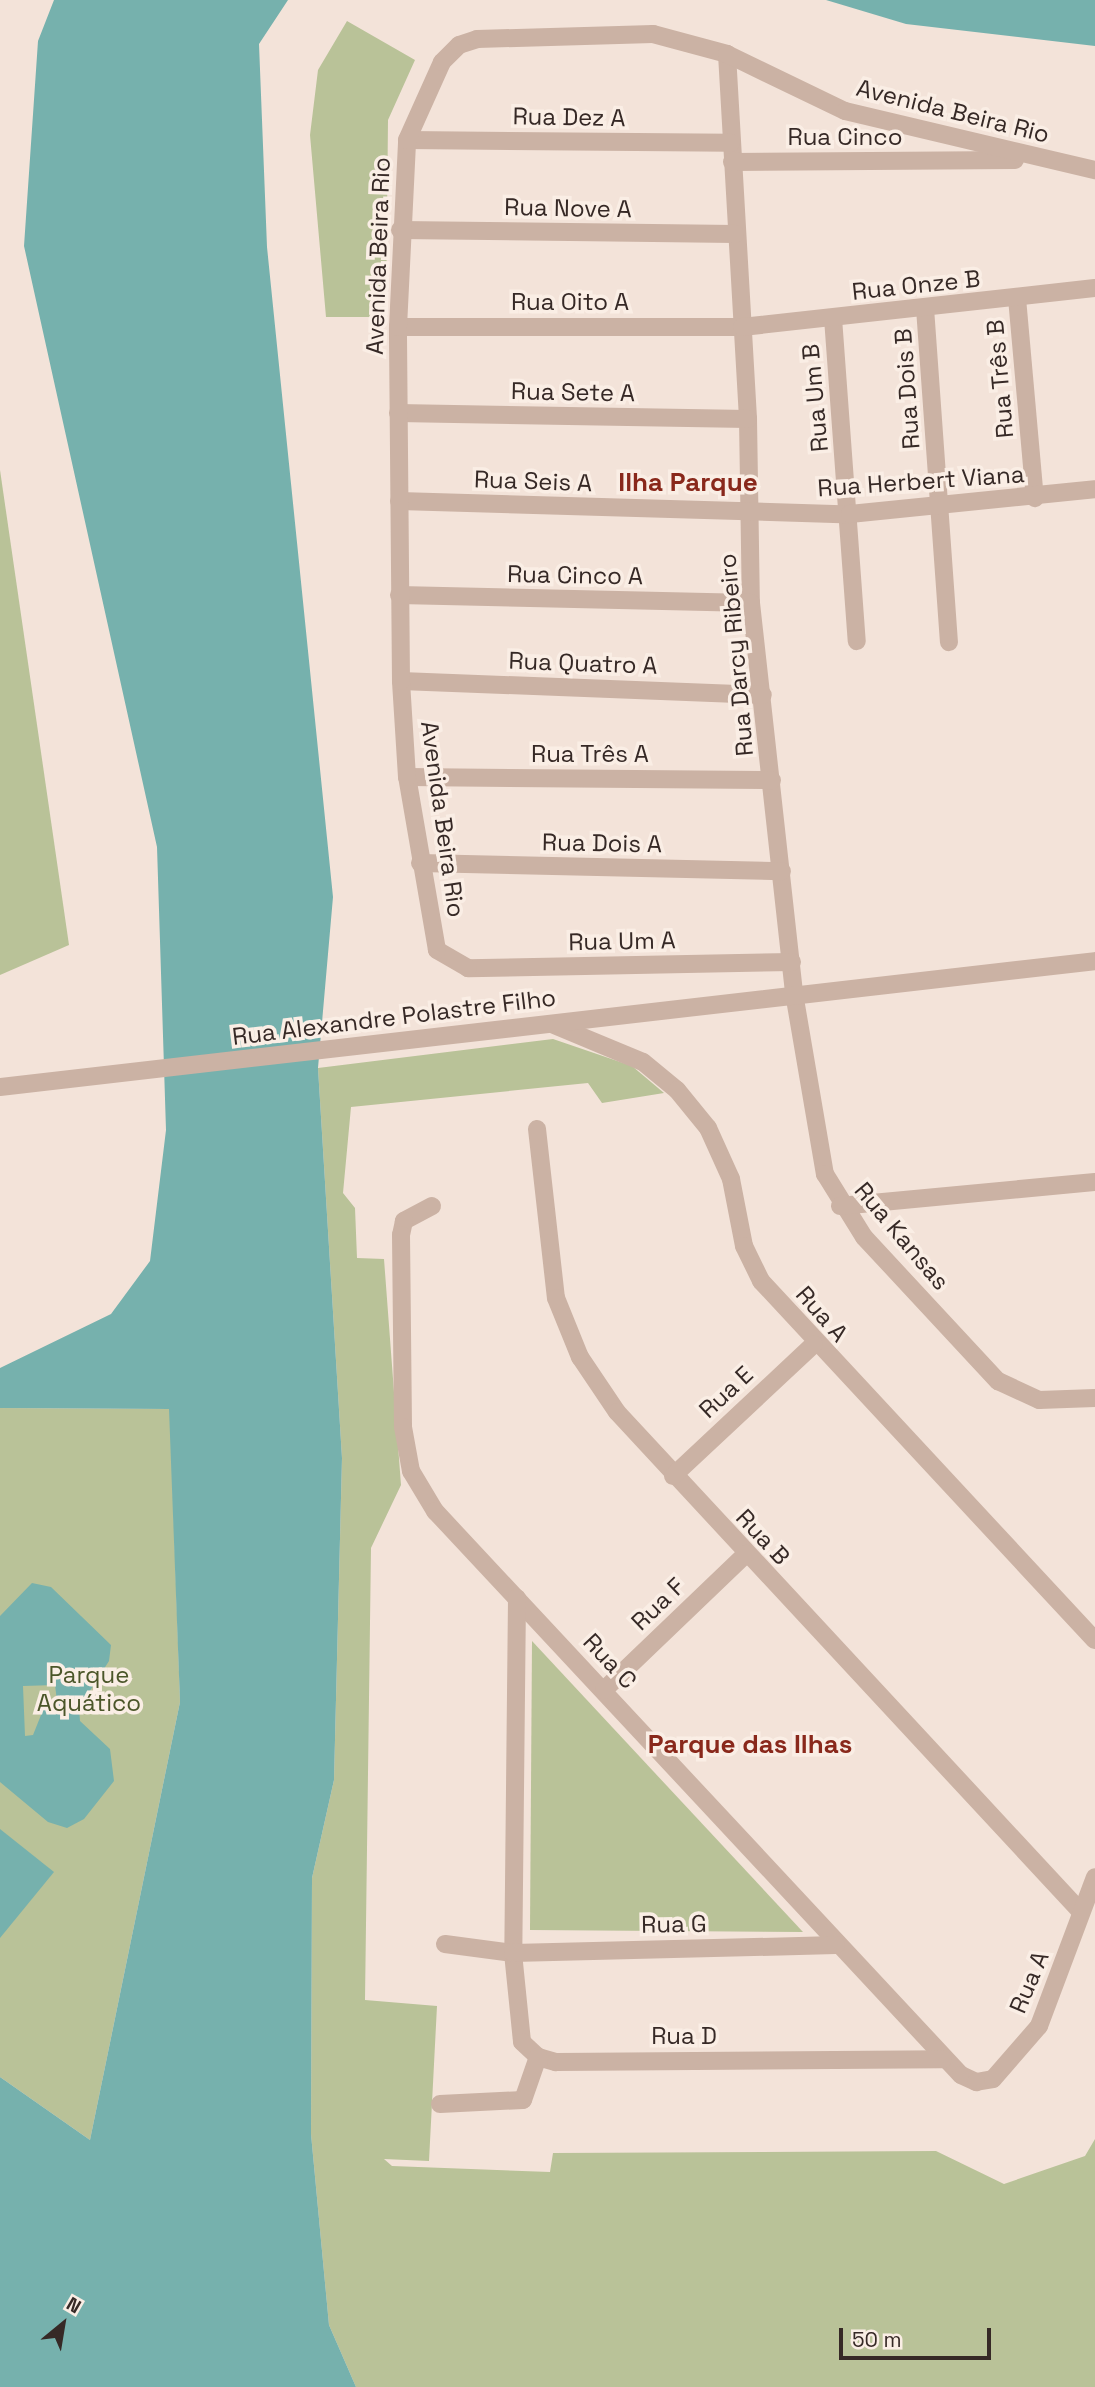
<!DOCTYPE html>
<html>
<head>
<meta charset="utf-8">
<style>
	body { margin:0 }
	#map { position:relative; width:1095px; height:2387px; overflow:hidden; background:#f3e3d9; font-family:"Space Grotesk",sans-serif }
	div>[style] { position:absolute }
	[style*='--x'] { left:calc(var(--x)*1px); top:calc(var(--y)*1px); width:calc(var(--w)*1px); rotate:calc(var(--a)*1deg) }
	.green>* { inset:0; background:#b9c298 }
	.water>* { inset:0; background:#76b1ad }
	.minor>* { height:18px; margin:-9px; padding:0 9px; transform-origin:9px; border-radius:9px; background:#cbb2a4 }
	span { translate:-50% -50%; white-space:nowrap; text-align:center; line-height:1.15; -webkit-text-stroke:7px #faeee5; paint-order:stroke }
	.street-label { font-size:24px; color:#362926 }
	.park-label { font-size:24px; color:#4b5629 }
	.neighbourhood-label { font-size:26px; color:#89281b; font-weight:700 }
	.north { position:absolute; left:28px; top:2289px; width:70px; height:70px; -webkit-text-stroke:5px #faeee5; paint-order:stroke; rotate:30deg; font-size:19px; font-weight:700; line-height:28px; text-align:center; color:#362926 }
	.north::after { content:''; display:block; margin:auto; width:24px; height:32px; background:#362926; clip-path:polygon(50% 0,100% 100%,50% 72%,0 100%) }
	.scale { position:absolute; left:839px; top:2328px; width:152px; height:32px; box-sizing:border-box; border:4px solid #362926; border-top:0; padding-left:9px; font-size:21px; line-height:24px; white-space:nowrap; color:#362926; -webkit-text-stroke:5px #faeee5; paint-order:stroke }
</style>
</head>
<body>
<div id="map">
	<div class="green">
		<div style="clip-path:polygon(347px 21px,415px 60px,388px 120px,386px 317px,326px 317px,310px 135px,318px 70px)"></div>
		<div style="clip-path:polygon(0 470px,69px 945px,0 975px)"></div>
		<div style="clip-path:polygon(553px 1039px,632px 1066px,664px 1093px,602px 1103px,588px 1083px,351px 1107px,343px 1193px,355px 1208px,357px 1258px,384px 1259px,401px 1485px,371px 1548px,365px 2000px,437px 2006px,429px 2161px,384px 2159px,392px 2166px,550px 2172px,553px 2153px,936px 2151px,1004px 2184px,1085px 2156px,1095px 2139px,1095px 2387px,356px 2387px,329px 2325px,311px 2134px,312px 1878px,334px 1780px,342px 1458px,318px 1068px)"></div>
		<div style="clip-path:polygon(0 1408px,170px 1409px,180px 1702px,90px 2140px,0 2077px)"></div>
		<div style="clip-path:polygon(532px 1641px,803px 1932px,530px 1930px)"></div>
	</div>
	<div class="water">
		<div style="clip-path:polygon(54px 0,288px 0,259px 44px,267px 247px,333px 897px,318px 1068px,342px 1458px,334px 1780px,312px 1878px,311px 2134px,329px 2325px,356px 2387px,0 2387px,0 2077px,90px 2140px,180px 1702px,169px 1409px,0 1408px,0 1368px,111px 1314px,150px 1261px,166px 1130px,157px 847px,24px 246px,38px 41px)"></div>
		<div style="clip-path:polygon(826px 0,1095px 0,1095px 46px,906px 24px)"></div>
		<div style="clip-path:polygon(evenodd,32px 1583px,51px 1587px,111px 1645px,109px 1661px,79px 1708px,80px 1721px,110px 1749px,114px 1781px,84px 1819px,67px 1828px,48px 1822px,0 1782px,0 1616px,32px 1583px,55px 1685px,57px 1701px,43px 1710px,33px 1735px,25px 1736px,23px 1686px,55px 1685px)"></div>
		<div style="clip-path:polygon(0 1829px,54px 1872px,0 1938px)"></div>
	</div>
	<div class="minor">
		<div style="--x:727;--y:54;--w:366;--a:86.7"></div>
		<div style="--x:748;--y:419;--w:184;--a:89.1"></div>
		<div style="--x:751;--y:603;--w:398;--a:83.7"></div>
		<div style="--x:795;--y:999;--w:178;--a:80.3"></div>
		<div style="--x:825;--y:1174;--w:74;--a:58.2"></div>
		<div style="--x:864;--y:1237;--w:197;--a:47.1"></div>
		<div style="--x:998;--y:1381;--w:45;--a:24.9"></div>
		<div style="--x:1039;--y:1400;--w:56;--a:-2"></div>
		<div style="--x:407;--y:140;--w:324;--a:0.5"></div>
		<div style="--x:732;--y:162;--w:283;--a:-0.4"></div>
		<div style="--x:400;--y:230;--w:335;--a:0.7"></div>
		<div style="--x:1017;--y:298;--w:201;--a:84.9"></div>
		<div style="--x:925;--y:308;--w:335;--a:85.9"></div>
		<div style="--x:833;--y:318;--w:324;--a:85.8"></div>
		<div style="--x:398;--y:327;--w:344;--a:0"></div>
		<div style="--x:742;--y:327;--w:355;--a:-6.3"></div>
		<div style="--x:398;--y:413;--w:350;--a:1"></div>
		<div style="--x:399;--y:501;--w:451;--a:1.7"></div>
		<div style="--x:850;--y:514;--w:246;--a:-5.8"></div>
		<div style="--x:399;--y:595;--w:352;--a:1.3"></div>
		<div style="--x:401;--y:681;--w:362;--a:2.2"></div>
		<div style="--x:407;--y:777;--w:365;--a:0.5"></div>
		<div style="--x:420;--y:863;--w:362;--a:1.3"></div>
		<div style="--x:792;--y:962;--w:324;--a:178.9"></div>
		<div style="--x:468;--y:968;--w:36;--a:-150"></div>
		<div style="--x:437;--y:950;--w:176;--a:-99.8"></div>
		<div style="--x:407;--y:777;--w:96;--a:-93.6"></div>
		<div style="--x:401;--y:681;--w:354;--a:-90.5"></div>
		<div style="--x:398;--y:327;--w:187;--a:-87.2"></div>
		<div style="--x:407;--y:140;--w:85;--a:-65.8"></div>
		<div style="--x:442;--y:62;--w:24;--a:-45"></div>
		<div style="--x:459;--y:45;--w:19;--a:-18"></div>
		<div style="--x:477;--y:39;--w:176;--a:-1.6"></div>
		<div style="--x:653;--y:34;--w:77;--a:15.1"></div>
		<div style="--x:727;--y:54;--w:131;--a:25.8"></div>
		<div style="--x:845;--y:111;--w:257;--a:13.3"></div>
		<div style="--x:554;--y:1025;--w:96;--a:22.6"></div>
		<div style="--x:643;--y:1062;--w:44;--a:39.5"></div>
		<div style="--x:677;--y:1090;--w:49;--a:50.8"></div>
		<div style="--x:708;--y:1128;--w:56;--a:65.7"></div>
		<div style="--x:731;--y:1179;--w:68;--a:79"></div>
		<div style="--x:744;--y:1246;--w:39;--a:64"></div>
		<div style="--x:761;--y:1281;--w:490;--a:47.1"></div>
		<div style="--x:0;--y:1087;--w:1102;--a:-6.56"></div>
		<div style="--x:537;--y:1129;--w:170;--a:83.6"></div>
		<div style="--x:556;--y:1298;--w:64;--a:67.9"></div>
		<div style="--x:580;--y:1357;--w:66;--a:56.1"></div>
		<div style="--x:617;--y:1412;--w:682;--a:47.14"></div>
		<div style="--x:432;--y:1206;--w:32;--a:152"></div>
		<div style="--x:404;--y:1221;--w:14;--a:102"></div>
		<div style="--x:401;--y:1235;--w:192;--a:89.4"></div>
		<div style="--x:403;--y:1427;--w:45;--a:79.7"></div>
		<div style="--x:411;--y:1471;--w:47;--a:59"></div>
		<div style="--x:435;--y:1511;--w:771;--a:47"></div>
		<div style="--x:961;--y:2075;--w:17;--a:25"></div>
		<div style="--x:976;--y:2082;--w:17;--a:-10"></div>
		<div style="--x:993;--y:2079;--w:70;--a:-49"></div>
		<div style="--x:1039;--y:2026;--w:159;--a:-69.4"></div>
		<div style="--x:840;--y:1206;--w:256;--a:-5.4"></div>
		<div style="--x:673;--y:1476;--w:193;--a:-43.1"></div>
		<div style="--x:517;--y:1598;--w:355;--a:90.6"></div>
		<div style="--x:513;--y:1953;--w:89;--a:84.2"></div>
		<div style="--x:522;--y:2042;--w:22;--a:43"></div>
		<div style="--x:538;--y:2057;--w:19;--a:16"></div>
		<div style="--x:556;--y:2062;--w:387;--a:-0.4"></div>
		<div style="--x:604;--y:1690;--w:197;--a:-43.8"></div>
		<div style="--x:445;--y:1944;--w:69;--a:7.5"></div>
		<div style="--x:513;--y:1953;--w:323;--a:-1.4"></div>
		<div style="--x:440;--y:2104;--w:83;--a:-2.8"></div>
		<div style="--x:523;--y:2100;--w:46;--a:-70.8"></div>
	</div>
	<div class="street-label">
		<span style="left:953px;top:111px;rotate:14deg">Avenida Beira Rio</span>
		<span style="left:569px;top:117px;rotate:1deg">Rua Dez A</span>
		<span style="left:845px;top:137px">Rua Cinco</span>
		<span style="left:568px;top:208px;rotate:1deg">Rua Nove A</span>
		<span style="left:378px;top:256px;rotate:-88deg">Avenida Beira Rio</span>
		<span style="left:916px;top:285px;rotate:-6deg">Rua Onze B</span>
		<span style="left:570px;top:302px">Rua Oito A</span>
		<span style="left:1000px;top:379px;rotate:-95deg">Rua Três B</span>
		<span style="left:907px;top:389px;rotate:-94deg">Rua Dois B</span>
		<span style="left:573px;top:392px;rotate:1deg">Rua Sete A</span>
		<span style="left:815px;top:398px;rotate:-95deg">Rua Um B</span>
		<span style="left:533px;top:481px;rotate:2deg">Rua Seis A</span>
		<span style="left:921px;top:481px;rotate:-4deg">Rua Herbert Viana</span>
		<span style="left:575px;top:575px;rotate:1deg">Rua Cinco A</span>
		<span style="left:736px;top:655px;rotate:-95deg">Rua Darcy Ribeiro</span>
		<span style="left:583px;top:663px;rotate:2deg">Rua Quatro A</span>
		<span style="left:590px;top:754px">Rua Três A</span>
		<span style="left:443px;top:819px;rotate:82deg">Avenida Beira Rio</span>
		<span style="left:602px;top:843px;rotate:1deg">Rua Dois A</span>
		<span style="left:622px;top:941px;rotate:-1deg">Rua Um A</span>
		<span style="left:394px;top:1017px;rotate:-7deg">Rua Alexandre Polastre Filho</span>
		<span style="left:902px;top:1236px;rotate:50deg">Rua Kansas</span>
		<span style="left:822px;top:1314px;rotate:49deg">Rua A</span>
		<span style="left:726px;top:1392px;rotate:-43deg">Rua E</span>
		<span style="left:763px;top:1537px;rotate:47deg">Rua B</span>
		<span style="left:658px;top:1604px;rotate:-44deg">Rua F</span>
		<span style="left:610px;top:1661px;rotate:47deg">Rua C</span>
		<span style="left:674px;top:1924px;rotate:-1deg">Rua G</span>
		<span style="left:1029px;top:1982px;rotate:-67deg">Rua A</span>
		<span style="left:684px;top:2036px">Rua D</span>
	</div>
	<div class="park-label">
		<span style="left:89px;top:1689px">Parque<br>Aquático</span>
	</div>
	<div class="neighbourhood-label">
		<span style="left:688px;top:483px">Ilha Parque</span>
		<span style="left:750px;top:1745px">Parque das Ilhas</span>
	</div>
	<div class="north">N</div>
	<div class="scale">50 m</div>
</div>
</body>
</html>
